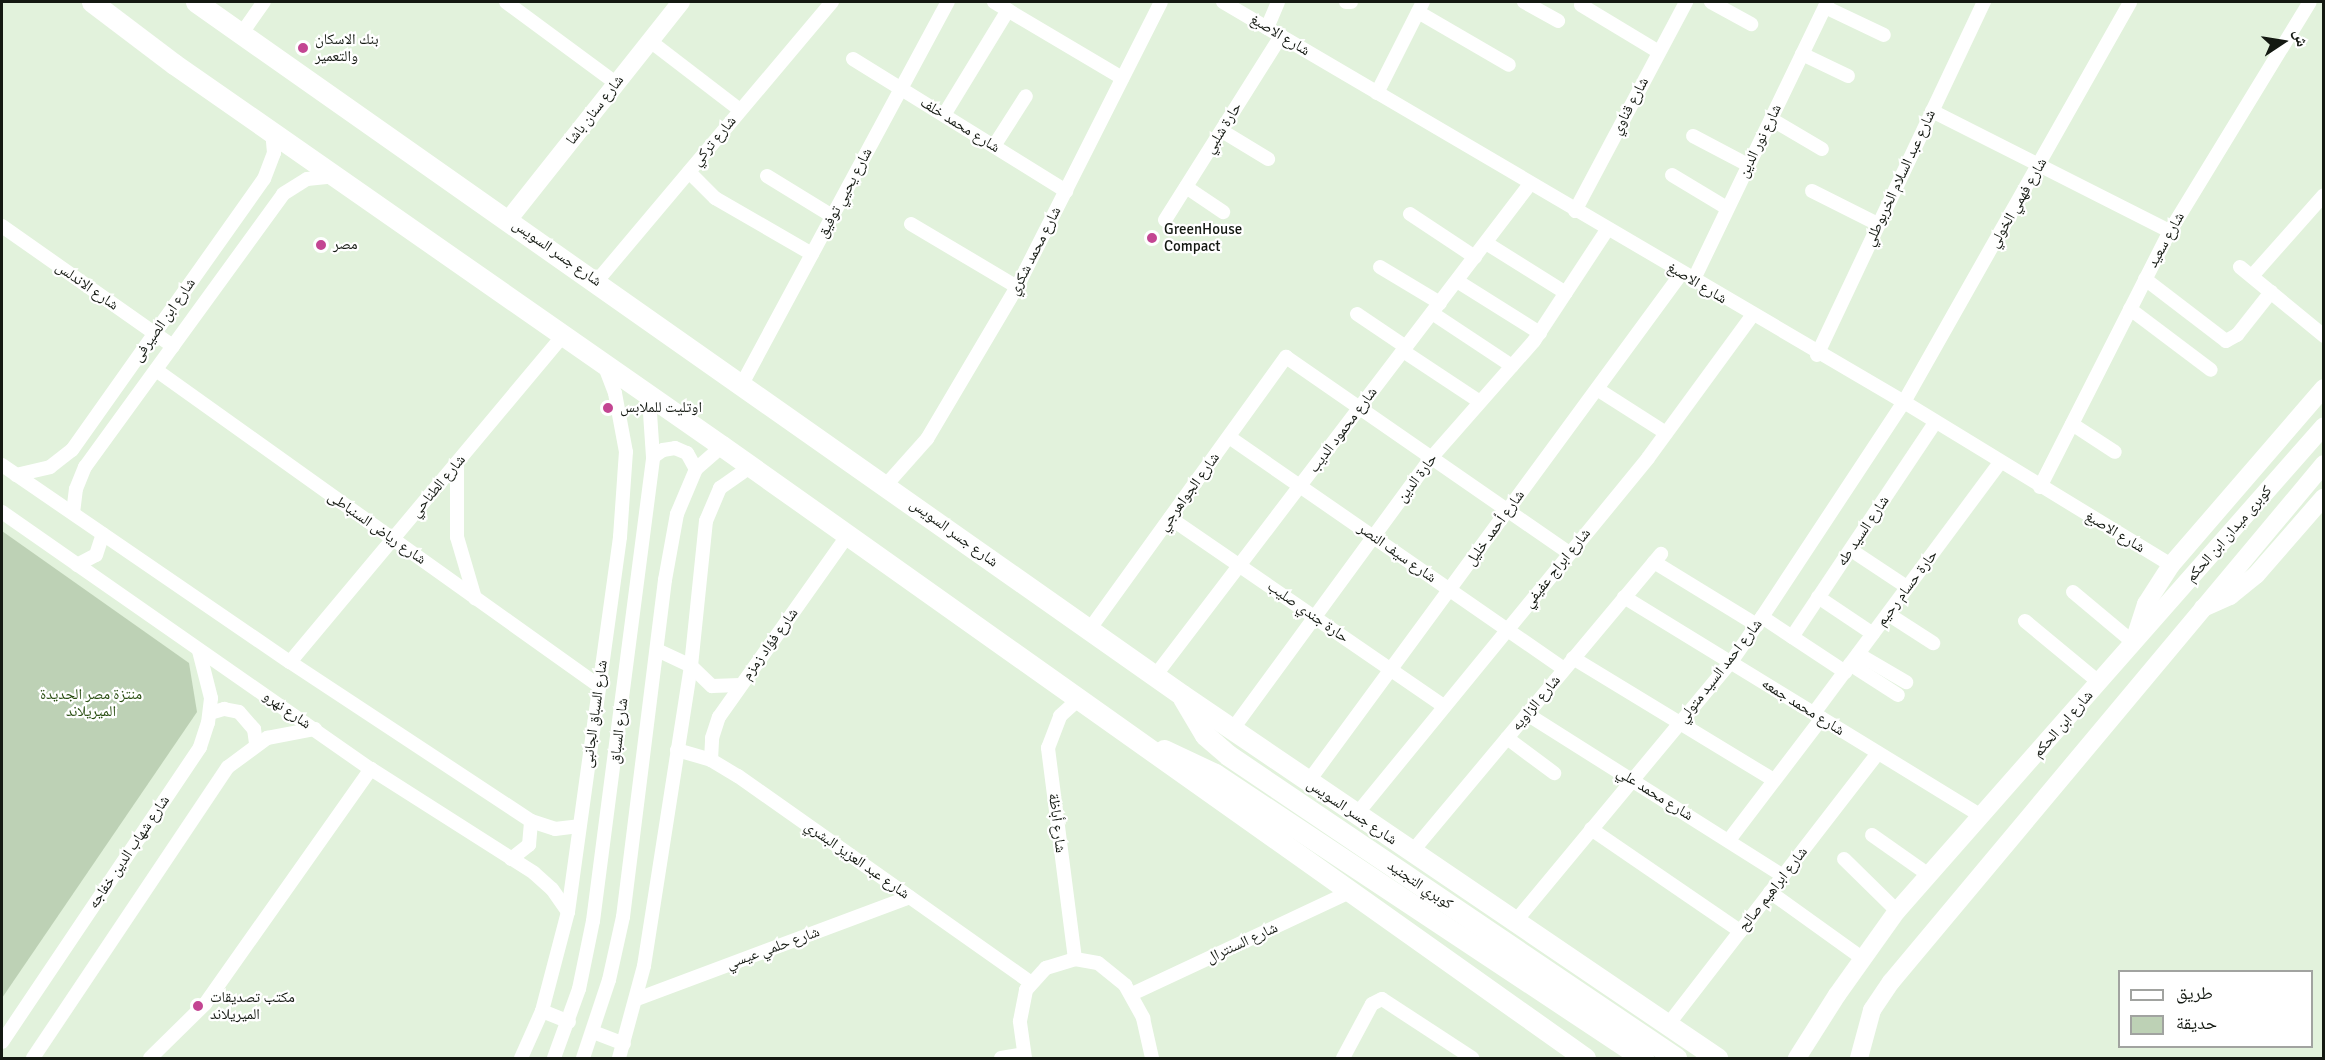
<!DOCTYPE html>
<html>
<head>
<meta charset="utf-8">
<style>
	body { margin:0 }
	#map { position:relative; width:2325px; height:1060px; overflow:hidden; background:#e2f2dc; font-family:Signika,"Noto Naskh Arabic",sans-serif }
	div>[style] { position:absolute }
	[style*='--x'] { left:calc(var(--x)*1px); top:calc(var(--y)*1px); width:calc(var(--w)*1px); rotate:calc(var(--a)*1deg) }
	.green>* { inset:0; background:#bdd1b5 }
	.street>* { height:14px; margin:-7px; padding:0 7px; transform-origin:7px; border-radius:7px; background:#fff }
	.secondary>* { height:18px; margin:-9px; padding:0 9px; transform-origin:9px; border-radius:9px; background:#fff }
	.primary>* { height:21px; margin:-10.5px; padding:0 10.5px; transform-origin:10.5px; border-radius:10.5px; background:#fff }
	.dots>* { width:16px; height:16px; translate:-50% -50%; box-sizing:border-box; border:3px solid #fff; border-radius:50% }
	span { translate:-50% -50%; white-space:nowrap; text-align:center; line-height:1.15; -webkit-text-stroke:4.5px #fff; paint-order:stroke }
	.street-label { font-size:15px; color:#141912 }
	.poi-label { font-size:15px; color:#141912 }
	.left { translate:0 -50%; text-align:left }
	.park-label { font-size:15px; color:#274c0f }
	.frame { position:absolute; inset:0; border:3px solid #141912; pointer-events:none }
	.legend { position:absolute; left:2118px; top:970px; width:195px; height:78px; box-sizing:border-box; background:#fff; border:2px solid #a1a3a0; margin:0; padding:8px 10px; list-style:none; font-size:18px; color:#141912 }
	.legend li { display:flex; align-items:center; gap:12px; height:30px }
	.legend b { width:30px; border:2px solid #a1a3a0 }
	.north { position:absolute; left:2253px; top:12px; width:60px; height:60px; -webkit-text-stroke:4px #fff; paint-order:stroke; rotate:78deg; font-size:16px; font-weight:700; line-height:24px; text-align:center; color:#141912 }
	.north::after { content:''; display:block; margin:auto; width:21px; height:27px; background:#141912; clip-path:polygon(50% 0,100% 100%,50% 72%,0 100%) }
</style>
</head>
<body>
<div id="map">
	<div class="green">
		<div style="clip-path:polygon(2px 531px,189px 663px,197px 712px,2px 998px)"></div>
	</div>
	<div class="street">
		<div style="--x:506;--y:2;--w:137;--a:36.4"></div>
		<div style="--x:994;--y:2;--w:149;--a:30.7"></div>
		<div style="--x:1223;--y:2;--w:790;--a:30.43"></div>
		<div style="--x:1904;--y:402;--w:313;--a:31.4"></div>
		<div style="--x:1346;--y:2;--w:5;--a:0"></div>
		<div style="--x:1524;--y:2;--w:39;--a:29"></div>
		<div style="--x:1711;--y:2;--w:46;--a:28.8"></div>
		<div style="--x:1581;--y:5;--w:91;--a:31.1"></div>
		<div style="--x:1825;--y:7;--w:65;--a:25.4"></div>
		<div style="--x:1418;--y:12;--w:105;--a:30.2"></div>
		<div style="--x:1267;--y:28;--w:28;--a:-67"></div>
		<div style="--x:242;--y:33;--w:38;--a:-55"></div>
		<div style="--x:650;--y:41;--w:113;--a:37.5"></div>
		<div style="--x:1802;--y:54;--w:51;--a:25.6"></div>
		<div style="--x:853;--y:59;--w:251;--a:31.8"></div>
		<div style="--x:1377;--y:93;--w:102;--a:-63.2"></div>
		<div style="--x:1932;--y:111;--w:267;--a:26.8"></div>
		<div style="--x:944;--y:115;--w:123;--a:-58.6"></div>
		<div style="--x:1771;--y:119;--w:59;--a:30.5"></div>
		<div style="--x:1222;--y:131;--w:54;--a:31.3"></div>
		<div style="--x:1693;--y:136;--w:62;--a:27.8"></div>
		<div style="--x:994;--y:146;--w:59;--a:-57.4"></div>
		<div style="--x:689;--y:172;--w:37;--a:45"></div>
		<div style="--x:715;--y:198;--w:112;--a:30"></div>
		<div style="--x:1672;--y:175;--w:64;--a:31"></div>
		<div style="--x:767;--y:176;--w:76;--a:31.6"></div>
		<div style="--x:1186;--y:187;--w:45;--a:34"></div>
		<div style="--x:1812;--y:191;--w:74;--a:26.6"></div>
		<div style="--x:1575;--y:211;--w:237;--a:-62"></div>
		<div style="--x:1410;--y:214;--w:78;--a:33.5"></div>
		<div style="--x:1165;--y:220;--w:218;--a:-57.8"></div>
		<div style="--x:911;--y:224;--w:123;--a:30.7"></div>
		<div style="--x:2;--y:226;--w:209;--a:35.1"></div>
		<div style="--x:1486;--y:243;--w:94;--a:32"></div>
		<div style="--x:1380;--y:267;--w:70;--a:31"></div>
		<div style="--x:2240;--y:267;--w:109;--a:39.4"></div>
		<div style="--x:2252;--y:276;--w:108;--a:-48.4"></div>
		<div style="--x:2145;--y:279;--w:102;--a:37.4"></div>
		<div style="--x:2226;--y:341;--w:13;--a:-29"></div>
		<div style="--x:2237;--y:335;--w:55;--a:-51.7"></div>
		<div style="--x:597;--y:281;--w:365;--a:-49.9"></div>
		<div style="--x:1457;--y:281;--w:98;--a:32.1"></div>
		<div style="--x:1693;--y:281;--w:310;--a:-64.3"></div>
		<div style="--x:2130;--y:309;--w:101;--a:37"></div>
		<div style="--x:1432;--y:313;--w:96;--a:33.5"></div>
		<div style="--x:1357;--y:314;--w:59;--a:34"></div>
		<div style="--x:1403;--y:351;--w:92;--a:33.5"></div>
		<div style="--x:1817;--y:355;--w:391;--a:-64.7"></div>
		<div style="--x:156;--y:370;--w:544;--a:35.5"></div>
		<div style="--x:742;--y:384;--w:434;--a:-61.7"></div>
		<div style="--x:1597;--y:389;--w:82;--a:32.5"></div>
		<div style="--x:2072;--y:424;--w:51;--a:33.1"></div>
		<div style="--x:1229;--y:437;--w:407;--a:34.7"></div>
		<div style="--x:653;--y:457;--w:12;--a:-35"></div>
		<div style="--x:663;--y:450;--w:12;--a:-9"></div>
		<div style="--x:675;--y:448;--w:13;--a:23"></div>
		<div style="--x:687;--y:453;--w:18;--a:61"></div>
		<div style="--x:457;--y:463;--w:74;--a:90"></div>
		<div style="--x:457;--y:537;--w:64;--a:73.6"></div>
		<div style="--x:2;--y:465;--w:349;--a:34.4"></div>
		<div style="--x:290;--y:662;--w:289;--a:33.4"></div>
		<div style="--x:531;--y:821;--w:25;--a:18"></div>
		<div style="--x:555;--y:829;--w:24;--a:-7"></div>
		<div style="--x:16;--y:475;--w:35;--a:-13"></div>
		<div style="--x:50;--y:467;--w:28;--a:-38"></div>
		<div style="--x:72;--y:450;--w:332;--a:-54.7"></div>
		<div style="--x:264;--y:179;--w:28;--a:-69"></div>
		<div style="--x:274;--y:153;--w:21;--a:-95"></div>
		<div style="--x:886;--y:485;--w:62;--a:-48.3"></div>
		<div style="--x:927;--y:439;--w:177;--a:-59.4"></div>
		<div style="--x:1017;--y:287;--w:319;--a:-63.2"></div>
		<div style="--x:2040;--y:487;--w:287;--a:-63.1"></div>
		<div style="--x:2170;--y:231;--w:268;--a:-58.6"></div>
		<div style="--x:2;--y:512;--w:450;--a:34.9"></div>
		<div style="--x:371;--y:769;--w:193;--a:32.5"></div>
		<div style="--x:534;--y:873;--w:24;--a:42"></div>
		<div style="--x:552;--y:889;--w:28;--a:55"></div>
		<div style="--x:73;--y:513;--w:24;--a:-83"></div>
		<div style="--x:76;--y:489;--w:24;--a:-68"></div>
		<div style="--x:85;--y:467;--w:337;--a:-54"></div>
		<div style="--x:283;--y:194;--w:28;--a:-32"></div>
		<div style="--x:307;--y:179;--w:27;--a:-6"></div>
		<div style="--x:1170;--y:518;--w:332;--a:34.5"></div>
		<div style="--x:1851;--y:550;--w:67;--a:33.5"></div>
		<div style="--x:1654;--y:562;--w:121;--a:31.5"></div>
		<div style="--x:77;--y:565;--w:21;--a:-28"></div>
		<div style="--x:96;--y:555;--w:22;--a:-72"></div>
		<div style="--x:2073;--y:592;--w:80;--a:39.9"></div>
		<div style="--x:1624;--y:597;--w:420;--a:31.5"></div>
		<div style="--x:1818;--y:597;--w:66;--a:33.9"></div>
		<div style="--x:1888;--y:614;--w:54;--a:32.8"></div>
		<div style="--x:1762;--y:617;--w:100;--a:33.5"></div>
		<div style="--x:2025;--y:621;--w:97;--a:39.6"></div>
		<div style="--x:1089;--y:630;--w:337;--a:-54.2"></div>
		<div style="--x:1286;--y:357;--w:344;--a:34.7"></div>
		<div style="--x:1792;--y:637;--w:256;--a:-56.3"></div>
		<div style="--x:657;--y:650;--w:38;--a:25"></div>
		<div style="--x:691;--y:666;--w:29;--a:44"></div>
		<div style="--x:712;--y:686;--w:28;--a:-2"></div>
		<div style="--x:1858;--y:654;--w:56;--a:30.3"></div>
		<div style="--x:1573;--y:658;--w:235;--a:31.3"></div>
		<div style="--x:290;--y:662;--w:425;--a:-50.1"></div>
		<div style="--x:1850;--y:664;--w:57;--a:32.9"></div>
		<div style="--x:1155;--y:676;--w:619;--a:-52.69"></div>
		<div style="--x:210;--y:713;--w:15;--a:-16"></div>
		<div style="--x:224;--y:709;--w:15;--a:11"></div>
		<div style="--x:239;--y:712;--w:23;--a:49"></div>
		<div style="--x:254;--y:729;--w:15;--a:82"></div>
		<div style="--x:1814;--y:713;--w:312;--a:-53.4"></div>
		<div style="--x:1527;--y:714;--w:303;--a:32.3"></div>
		<div style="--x:1232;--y:730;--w:338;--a:-53.8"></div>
		<div style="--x:1432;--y:457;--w:154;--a:-48.7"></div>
		<div style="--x:1534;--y:341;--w:133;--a:-56.7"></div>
		<div style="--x:1507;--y:738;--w:59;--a:36.7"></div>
		<div style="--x:677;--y:750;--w:35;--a:16"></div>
		<div style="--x:711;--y:760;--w:31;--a:31"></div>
		<div style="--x:738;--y:776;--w:359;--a:35.2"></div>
		<div style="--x:711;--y:760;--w:22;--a:-87"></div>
		<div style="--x:712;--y:738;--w:22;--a:-72"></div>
		<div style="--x:719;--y:717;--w:222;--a:-54.7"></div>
		<div style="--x:1308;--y:782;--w:630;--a:-53.71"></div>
		<div style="--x:1356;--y:815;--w:461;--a:-50.7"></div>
		<div style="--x:1648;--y:458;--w:176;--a:-53.8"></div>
		<div style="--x:1591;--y:829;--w:181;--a:34.4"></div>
		<div style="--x:1872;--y:835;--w:70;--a:35.1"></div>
		<div style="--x:1729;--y:840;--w:153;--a:-52.7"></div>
		<div style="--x:1411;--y:853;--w:390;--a:-50.1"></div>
		<div style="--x:511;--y:859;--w:23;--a:-38"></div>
		<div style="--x:529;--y:845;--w:24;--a:-85"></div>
		<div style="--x:1844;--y:859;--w:74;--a:44.5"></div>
		<div style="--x:1770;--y:892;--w:113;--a:35.7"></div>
		<div style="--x:1514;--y:923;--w:339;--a:-50.3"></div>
		<div style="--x:1731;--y:662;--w:55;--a:-55.4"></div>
		<div style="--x:1762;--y:617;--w:258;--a:-56.6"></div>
		<div style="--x:1904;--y:402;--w:459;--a:-60.5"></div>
		<div style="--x:1075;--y:959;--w:213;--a:-97.3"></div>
		<div style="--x:1048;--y:748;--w:34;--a:-69"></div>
		<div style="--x:1060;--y:716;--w:25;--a:-42"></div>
		<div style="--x:1132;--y:994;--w:243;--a:-25.1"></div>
		<div style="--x:637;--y:999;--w:291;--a:-20.5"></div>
		<div style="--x:542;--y:1011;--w:29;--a:22"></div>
		<div style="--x:1667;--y:1026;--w:345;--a:-52.3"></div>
		<div style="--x:593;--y:1032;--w:33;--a:21"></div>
		<div style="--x:2;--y:1042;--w:355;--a:-56.1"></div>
		<div style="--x:200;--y:747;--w:25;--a:-72"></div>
		<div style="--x:208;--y:723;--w:25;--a:-83"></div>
		<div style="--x:211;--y:698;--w:49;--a:-104.3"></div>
		<div style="--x:33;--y:1058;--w:350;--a:-56.2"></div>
		<div style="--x:228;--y:767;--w:49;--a:-36.6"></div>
		<div style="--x:267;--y:738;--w:49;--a:-10.6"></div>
		<div style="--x:150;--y:1058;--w:77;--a:-44.5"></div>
		<div style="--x:205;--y:1004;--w:288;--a:-54.8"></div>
		<div style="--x:521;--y:1058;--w:51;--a:-65.9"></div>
		<div style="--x:542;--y:1011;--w:102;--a:-75.3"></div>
		<div style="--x:568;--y:912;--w:379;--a:-82.1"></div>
		<div style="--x:620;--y:537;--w:85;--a:-86"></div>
		<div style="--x:626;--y:452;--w:60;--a:-100.6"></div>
		<div style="--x:615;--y:393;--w:30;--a:-111"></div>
		<div style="--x:554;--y:1058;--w:73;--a:-70.1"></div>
		<div style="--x:579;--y:989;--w:69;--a:-78.4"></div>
		<div style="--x:593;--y:921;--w:468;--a:-82.6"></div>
		<div style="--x:653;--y:457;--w:59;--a:-93.9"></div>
		<div style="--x:583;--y:1058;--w:82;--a:-71.6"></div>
		<div style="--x:609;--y:980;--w:65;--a:-77.5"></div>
		<div style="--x:623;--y:917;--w:340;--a:-82.9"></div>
		<div style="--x:665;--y:580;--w:67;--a:-79.7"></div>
		<div style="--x:677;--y:514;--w:49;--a:-67.1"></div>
		<div style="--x:696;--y:469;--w:35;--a:-41"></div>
		<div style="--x:619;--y:1058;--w:95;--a:-74.8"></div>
		<div style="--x:644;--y:966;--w:304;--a:-81.1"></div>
		<div style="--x:691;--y:666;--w:146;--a:-84.1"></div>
		<div style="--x:706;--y:521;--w:36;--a:-67"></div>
		<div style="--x:720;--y:488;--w:37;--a:-35"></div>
		<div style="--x:1001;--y:1058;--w:23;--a:-10"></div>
		<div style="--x:1025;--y:1058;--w:37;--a:-98"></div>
		<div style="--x:1020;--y:1021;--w:32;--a:-79"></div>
		<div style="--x:1026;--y:990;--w:30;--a:-48"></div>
		<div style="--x:1046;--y:968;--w:30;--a:-17"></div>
		<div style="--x:1075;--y:959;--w:23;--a:10"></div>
		<div style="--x:1098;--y:963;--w:35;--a:39"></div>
		<div style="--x:1125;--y:985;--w:38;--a:61"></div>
		<div style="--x:1143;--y:1018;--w:41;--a:77.3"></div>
		<div style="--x:1343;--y:1058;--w:61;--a:-61.8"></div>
		<div style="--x:1372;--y:1004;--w:11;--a:-27"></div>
		<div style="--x:1382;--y:999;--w:108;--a:33.2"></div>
	</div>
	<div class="secondary">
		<div style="--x:509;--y:219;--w:277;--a:-51.6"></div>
		<div style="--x:2203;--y:608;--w:30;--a:-24"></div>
		<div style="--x:2230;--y:596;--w:33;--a:-39"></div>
		<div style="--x:2256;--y:575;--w:103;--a:-48.9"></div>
		<div style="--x:2135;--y:638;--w:36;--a:-72"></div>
		<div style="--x:2146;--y:604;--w:46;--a:-57.3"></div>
		<div style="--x:2171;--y:565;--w:234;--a:-49.2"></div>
		<div style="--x:1797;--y:1058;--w:75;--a:-57.6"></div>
		<div style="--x:1837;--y:995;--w:103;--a:-54.5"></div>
		<div style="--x:1897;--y:911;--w:646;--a:-48.64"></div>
		<div style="--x:1859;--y:1058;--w:50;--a:-74.8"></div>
		<div style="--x:1872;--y:1010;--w:34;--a:-56"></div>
		<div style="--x:1891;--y:982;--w:675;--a:-50.11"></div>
	</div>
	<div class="primary">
		<div style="--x:92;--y:2;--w:103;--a:37.1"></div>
		<div style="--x:174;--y:64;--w:668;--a:34.88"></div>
		<div style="--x:722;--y:446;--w:1058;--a:35.34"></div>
		<div style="--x:196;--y:2;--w:1205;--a:35.1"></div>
		<div style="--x:1182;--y:695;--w:647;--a:34.16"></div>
		<div style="--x:1183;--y:698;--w:43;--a:59.3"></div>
		<div style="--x:1205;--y:735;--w:30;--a:41"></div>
		<div style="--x:1228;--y:755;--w:541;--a:34.07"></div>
		<div style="--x:1164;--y:750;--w:56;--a:25.2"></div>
		<div style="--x:1215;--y:774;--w:514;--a:33.57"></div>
	</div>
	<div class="dots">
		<div style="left:303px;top:48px;background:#c34592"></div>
		<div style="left:1152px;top:238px;background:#c34592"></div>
		<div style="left:321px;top:245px;background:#c34592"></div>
		<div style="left:608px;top:408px;background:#c34592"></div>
		<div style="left:198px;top:1006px;background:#c34592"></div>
	</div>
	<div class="street-label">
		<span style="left:1280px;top:35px;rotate:31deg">شارع الاصبغ</span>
		<span style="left:1630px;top:106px;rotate:-62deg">شارع قناوي</span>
		<span style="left:595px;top:110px;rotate:-52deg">شارع سنان باشا</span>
		<span style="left:960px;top:125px;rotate:32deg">شارع محمد خلف</span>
		<span style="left:1223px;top:128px;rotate:-58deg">حارة شلبي</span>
		<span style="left:714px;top:141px;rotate:-50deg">شارع تركي</span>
		<span style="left:1760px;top:141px;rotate:-64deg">شارع نور الدين</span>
		<span style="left:1900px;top:178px;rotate:-65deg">شارع عبد السلام الخربوطلي</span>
		<span style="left:845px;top:193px;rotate:-62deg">شارع يحيي توفيق</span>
		<span style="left:2018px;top:203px;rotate:-60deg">شارع فهمي الخولي</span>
		<span style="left:2166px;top:240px;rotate:-61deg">شارع سعيد</span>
		<span style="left:1035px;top:251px;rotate:-63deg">شارع محمد شكري</span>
		<span style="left:557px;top:253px;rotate:35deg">شارع جسر السويس</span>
		<span style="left:1697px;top:283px;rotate:31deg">شارع الاصبغ</span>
		<span style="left:87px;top:286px;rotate:35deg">شارع الاندلس</span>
		<span style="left:164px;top:320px;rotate:-55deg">شارع ابن الصيرفى</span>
		<span style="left:1343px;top:430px;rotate:-53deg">شارع محمود الديب</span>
		<span style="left:1417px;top:478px;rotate:-53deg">حارة الدين</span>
		<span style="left:438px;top:486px;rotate:-50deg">شارع الطناحي</span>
		<span style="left:1189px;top:492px;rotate:-54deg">شارع الجواهرجي</span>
		<span style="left:377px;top:528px;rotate:35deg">شارع رياض السنباطى</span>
		<span style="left:1495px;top:528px;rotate:-54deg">شارع أحمد خليل</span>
		<span style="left:1863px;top:531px;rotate:-56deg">شارع السيد طه</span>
		<span style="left:2115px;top:532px;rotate:31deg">شارع الاصبغ</span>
		<span style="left:954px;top:533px;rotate:36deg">شارع جسر السويس</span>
		<span style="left:2229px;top:534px;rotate:-49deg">كوبرى ميدان ابن الحكم</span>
		<span style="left:1397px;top:553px;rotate:35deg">شارع سيف النصر</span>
		<span style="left:1557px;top:568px;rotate:-51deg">شارع ابراج عفيفي</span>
		<span style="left:1907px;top:588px;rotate:-53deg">حارة حسام رحيم</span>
		<span style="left:1308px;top:612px;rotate:35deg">حارة جندي صليب</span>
		<span style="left:770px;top:644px;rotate:-54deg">شارع فؤاد زمزم</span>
		<span style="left:1720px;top:671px;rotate:-52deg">شارع احمد السيد متولي</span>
		<span style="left:1536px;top:703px;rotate:-50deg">شارع الزاويه</span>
		<span style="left:1803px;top:707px;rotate:32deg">شارع محمد جمعه</span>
		<span style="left:287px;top:710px;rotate:35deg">شارع نهرو</span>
		<span style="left:595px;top:714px;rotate:-82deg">شارع السباق الجانبى</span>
		<span style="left:2063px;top:724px;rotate:-49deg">شارع ابن الحكم</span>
		<span style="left:619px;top:731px;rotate:-83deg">شارع السباق</span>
		<span style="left:1655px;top:794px;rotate:32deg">شارع محمد علي</span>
		<span style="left:1352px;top:812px;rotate:34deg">شارع جسر السويس</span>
		<span style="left:1057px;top:823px;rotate:83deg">شارع أباظة</span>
		<span style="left:129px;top:852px;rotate:-56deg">شارع شهاب الدين خفاجه</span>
		<span style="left:857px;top:860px;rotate:35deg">شارع عبد العزيز البشري</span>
		<span style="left:1420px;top:885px;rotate:34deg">كوبري التجنيد</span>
		<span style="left:1773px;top:889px;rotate:-52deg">شارع ابراهيم صالح</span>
		<span style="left:1242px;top:943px;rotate:-25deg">شارع السنترال</span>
		<span style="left:773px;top:948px;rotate:-20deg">شارع حلمي عيسي</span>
	</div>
	<div class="poi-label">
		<span class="left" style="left:315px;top:48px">بنك الاسكان<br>والتعمير</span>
		<span class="left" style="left:1164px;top:238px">GreenHouse<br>Compact</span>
		<span class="left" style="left:333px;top:245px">مصر</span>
		<span class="left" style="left:620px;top:408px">اوتليت للملابس</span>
		<span class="left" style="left:210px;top:1006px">مكتب تصديقات<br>الميريلاند</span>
	</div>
	<div class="park-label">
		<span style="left:91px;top:703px">منتزة مصر الجديدة<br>الميريلاند</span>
	</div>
	<div class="frame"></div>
	<ul class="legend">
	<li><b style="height:8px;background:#fff"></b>طريق</li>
	<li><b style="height:16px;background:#bdd1b5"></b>حديقة</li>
	</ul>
	<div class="north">ش</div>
</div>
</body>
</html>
